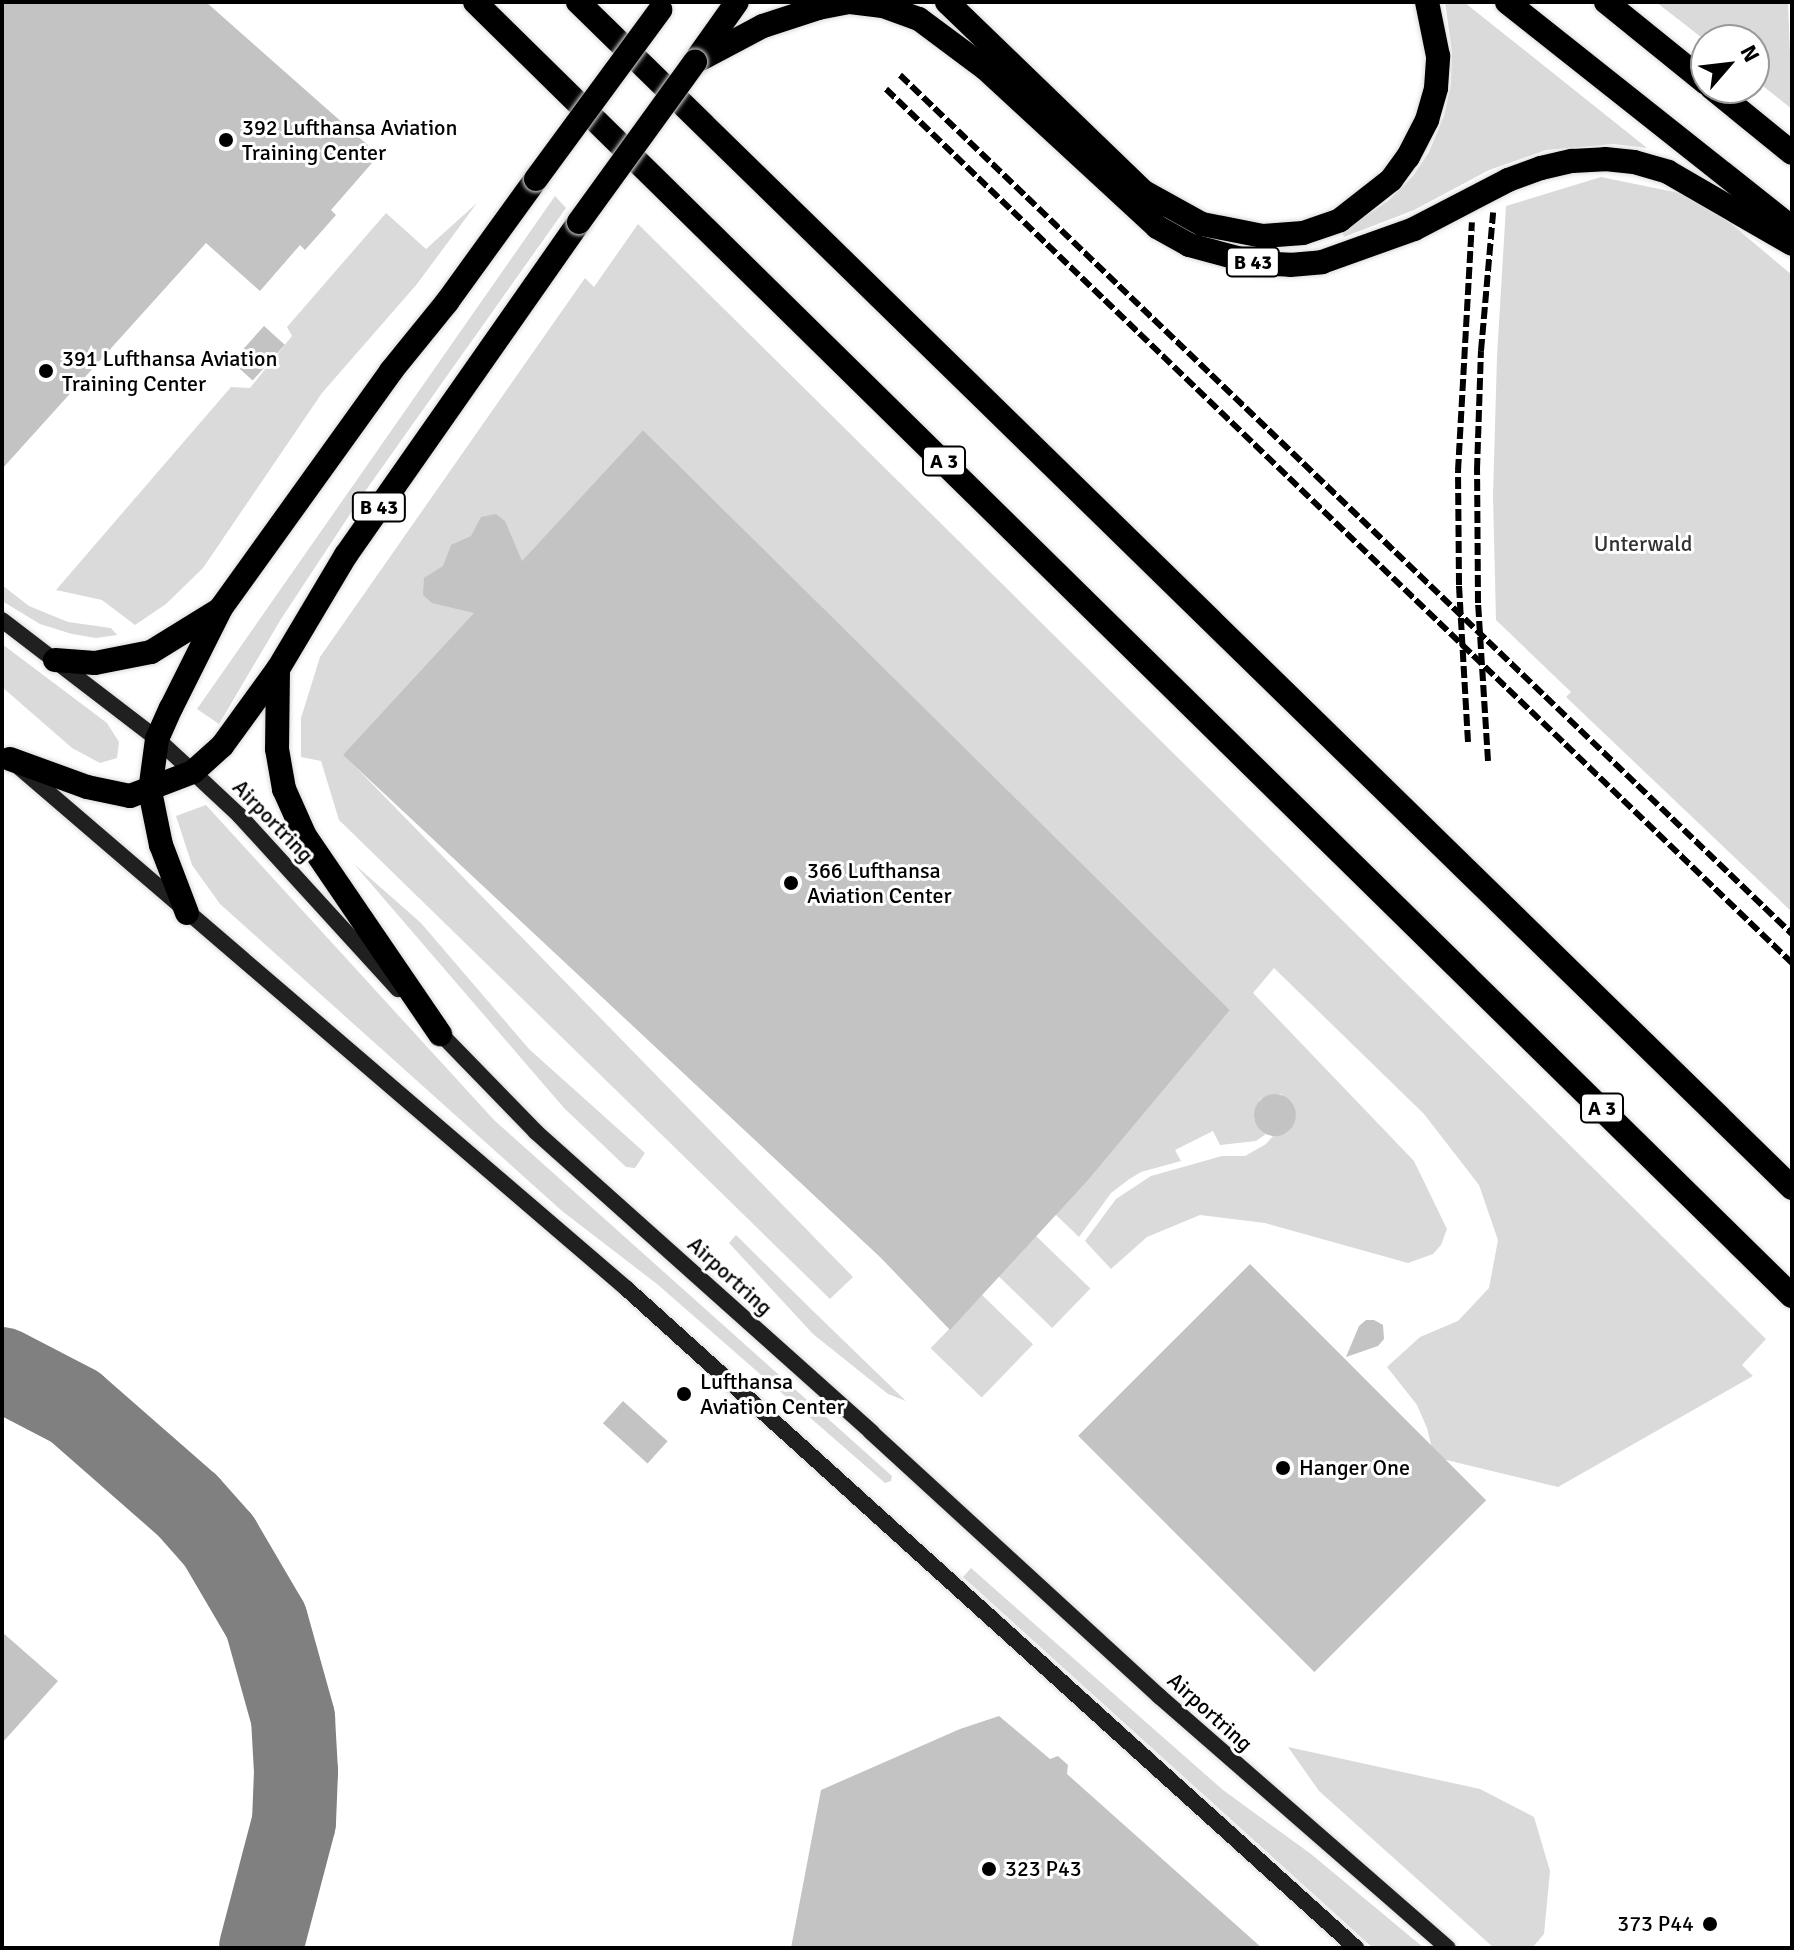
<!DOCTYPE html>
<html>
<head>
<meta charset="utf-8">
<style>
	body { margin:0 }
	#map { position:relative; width:1794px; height:1950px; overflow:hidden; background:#fff; font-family:Signika,sans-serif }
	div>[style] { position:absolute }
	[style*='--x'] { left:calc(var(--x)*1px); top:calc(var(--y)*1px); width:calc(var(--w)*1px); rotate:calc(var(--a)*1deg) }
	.green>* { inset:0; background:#dadada; transform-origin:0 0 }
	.taxiway>* { height:84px; margin:-42px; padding:0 42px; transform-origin:42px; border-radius:42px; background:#808080 }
	.building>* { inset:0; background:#c3c3c3; transform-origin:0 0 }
	.round { border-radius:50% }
	.roads { filter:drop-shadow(0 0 2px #dbdbdb) drop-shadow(0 0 2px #dbdbdb) }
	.secondary>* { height:16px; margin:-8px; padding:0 8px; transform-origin:8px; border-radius:8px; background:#202020 }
	.highway>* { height:24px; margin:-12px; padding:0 12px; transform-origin:12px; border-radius:12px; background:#000 }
	.rail>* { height:6px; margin-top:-3px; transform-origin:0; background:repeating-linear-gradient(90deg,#000 0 12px,transparent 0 16px) }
	.bridges { filter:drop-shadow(0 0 2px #dbdbdb) drop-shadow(0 0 2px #dbdbdb) }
	.highway-bridge>* { height:24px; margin:-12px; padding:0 12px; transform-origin:12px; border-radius:12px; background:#000 }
	.dots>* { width:22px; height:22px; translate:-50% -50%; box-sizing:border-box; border:4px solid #fff; border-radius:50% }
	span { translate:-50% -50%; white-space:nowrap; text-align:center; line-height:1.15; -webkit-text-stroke:6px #fff; paint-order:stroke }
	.shield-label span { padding:2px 6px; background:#fff; border:2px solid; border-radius:6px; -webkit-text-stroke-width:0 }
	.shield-label { font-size:20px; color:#000; font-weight:700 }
	.poi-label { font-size:22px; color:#000 }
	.left { translate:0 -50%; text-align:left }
	.right { translate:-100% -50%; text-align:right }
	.park-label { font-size:22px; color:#313131 }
	.street-label { font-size:22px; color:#000 }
	.frame { position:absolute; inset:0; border:4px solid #000; pointer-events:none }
	.north { position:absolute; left:1690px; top:24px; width:80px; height:80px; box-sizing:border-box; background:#fff; border:2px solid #999; border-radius:50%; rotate:62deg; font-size:22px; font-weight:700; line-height:32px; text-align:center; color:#000 }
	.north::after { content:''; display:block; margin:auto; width:28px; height:36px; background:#000; clip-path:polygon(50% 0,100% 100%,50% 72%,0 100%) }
</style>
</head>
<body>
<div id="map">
	<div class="green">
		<div style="clip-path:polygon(1445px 2px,1464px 2px,1647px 148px,1613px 144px,1546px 150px,1489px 170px,1414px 210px,1344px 237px,1342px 232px,1388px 201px,1413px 176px,1429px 152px,1444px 116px,1451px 84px,1452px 52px)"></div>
		<div style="clip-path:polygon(1656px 2px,1788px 2px,1792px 109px,1754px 79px,1754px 40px,1706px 41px)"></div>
		<div style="clip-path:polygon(1601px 177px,1684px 194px,1729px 222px,1792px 275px,1792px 912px,1566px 697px,1571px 692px,1496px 620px,1493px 496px,1497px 356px,1506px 206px)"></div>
		<div style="clip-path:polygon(555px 196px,566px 208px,366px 490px,281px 619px,219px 724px,197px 709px)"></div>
		<div style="clip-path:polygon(477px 203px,417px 284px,322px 393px,203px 568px,166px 604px,135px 625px,102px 600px,56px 590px,231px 387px,250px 388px,292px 336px,287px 327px,386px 213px,426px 249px)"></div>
		<div style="clip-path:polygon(638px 224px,1766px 1339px,1742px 1365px,1753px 1376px,1558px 1487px,1434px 1457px,1427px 1428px,1417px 1405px,1387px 1367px,1420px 1337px,1458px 1321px,1489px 1288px,1498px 1240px,1479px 1185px,1424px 1114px,1274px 968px,1253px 993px,1414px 1161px,1447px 1229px,1441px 1245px,1433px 1254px,1408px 1263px,1265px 1223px,1200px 1215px,1147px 1237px,1111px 1269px,1085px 1241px,1116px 1199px,1151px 1176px,1222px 1156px,1245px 1156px,1266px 1144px,1273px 1136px,1291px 1128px,1296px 1116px,1292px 1103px,1281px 1094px,1260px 1099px,1254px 1119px,1266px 1134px,1256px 1141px,1220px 1145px,1213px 1131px,1175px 1150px,1181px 1161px,1141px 1172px,1128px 1180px,1111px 1193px,1079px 1237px,1055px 1214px,1230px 1010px,643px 430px,344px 755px,853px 1277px,830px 1299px,339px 820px,321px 761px,301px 757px,301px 718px,320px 657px,585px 278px,594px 287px)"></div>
		<div style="clip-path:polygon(2px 585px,29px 606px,68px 622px,111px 628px,117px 635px,96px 638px,72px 634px,40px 624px,2px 601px)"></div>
		<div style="clip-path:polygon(2px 644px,107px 723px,119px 742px,117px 758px,100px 763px,72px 748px,2px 687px)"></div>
		<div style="clip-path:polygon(206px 805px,494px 1120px,892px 1476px,891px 1481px,885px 1483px,657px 1284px,562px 1211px,220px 904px,192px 865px,176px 816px)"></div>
		<div style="clip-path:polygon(354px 864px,421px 923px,529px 1049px,645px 1153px,635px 1168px,626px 1167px,564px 1108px)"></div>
		<div style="clip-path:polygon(736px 1235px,811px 1309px,906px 1401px,888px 1394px,813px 1334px,729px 1243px)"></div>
		<div style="left:1035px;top:1235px;width:77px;height:55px;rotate:44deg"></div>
		<div style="left:982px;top:1295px;width:71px;height:74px;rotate:44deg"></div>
		<div style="clip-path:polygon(971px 1568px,1223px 1790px,1311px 1854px,1424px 1948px,1373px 1948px,963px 1577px)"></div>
		<div style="clip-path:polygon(1288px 1747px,1480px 1789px,1534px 1817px,1550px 1871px,1544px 1934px,1532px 1948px,1494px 1948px,1319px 1791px)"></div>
	</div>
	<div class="taxiway">
		<div style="--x:2;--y:1369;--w:82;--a:27.5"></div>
		<div style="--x:75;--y:1407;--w:150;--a:41.2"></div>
		<div style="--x:188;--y:1506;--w:47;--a:48.5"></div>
		<div style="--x:219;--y:1541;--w:93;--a:59.6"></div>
		<div style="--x:266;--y:1621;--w:101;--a:74.4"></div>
		<div style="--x:293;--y:1718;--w:54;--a:86.8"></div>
		<div style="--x:296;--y:1772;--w:50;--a:92.3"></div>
		<div style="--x:294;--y:1822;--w:130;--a:104.7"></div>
	</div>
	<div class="building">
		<div style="clip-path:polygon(2px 2px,206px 2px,379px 155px,331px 210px,336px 215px,305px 250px,300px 245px,260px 291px,206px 243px,2px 469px)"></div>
		<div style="left:264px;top:326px;width:28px;height:48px;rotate:42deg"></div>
		<div style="clip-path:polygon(643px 430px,1230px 1010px,1088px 1180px,950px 1330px,881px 1258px,343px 755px,474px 613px,432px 603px,423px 595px,424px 578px,443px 566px,451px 545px,471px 536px,481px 517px,496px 514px,505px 521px,522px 561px)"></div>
		<div class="round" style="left:1254px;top:1094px;width:42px;height:42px"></div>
		<div style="left:1250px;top:1264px;width:334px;height:243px;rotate:45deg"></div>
		<div style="clip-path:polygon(1366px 1320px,1374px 1320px,1383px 1325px,1384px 1339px,1378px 1346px,1346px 1357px,1359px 1326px)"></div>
		<div style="left:623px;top:1401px;width:60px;height:30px;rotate:42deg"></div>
		<div style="clip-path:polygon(2px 1632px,58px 1681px,2px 1743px)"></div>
		<div style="clip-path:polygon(999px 1716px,1050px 1759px,1058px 1756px,1068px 1765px,1067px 1774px,1262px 1948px,791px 1948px,821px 1790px,960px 1729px)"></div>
	</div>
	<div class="roads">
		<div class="secondary">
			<div style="--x:2;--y:620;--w:195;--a:37.5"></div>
			<div style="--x:157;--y:739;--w:49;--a:42.5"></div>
			<div style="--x:193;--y:772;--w:63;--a:43.1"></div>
			<div style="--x:239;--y:815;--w:236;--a:47.6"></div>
			<div style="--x:20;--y:768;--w:800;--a:40.64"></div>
			<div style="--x:627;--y:1289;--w:983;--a:42.11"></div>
			<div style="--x:433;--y:1026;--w:148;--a:45.8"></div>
			<div style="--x:536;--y:1132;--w:450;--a:41.8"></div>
			<div style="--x:871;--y:1432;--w:391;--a:42.5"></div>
			<div style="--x:1159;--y:1696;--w:383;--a:41.1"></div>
		</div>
		<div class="highway">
			<div style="--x:475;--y:2;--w:1846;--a:44.5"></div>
			<div style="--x:578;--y:2;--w:1697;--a:44.33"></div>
			<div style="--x:947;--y:2;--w:274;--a:44"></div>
			<div style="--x:1144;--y:192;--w:66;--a:28.9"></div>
			<div style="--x:1202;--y:224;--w:62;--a:11.1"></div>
			<div style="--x:1263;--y:236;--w:40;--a:-4.3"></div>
			<div style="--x:1303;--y:233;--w:39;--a:-19"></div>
			<div style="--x:1340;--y:220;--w:65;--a:-38.1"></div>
			<div style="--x:1391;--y:180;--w:29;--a:-54"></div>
			<div style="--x:1408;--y:157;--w:42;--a:-62.8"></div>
			<div style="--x:1427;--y:120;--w:33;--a:-74"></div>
			<div style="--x:1436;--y:88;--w:32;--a:-86"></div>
			<div style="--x:1438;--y:56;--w:55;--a:-101.5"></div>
			<div style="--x:1507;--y:2;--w:364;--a:38.4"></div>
			<div style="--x:1606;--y:2;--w:129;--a:39"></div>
			<div style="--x:698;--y:57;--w:67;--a:-54.7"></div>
			<div style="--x:695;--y:62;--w:77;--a:-27.9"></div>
			<div style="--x:763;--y:26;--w:58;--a:-18.1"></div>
			<div style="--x:818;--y:8;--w:33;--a:-11"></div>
			<div style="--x:850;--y:2;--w:33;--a:7"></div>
			<div style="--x:883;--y:6;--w:38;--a:20"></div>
			<div style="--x:919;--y:19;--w:84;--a:36.7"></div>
			<div style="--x:986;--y:69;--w:233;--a:42.7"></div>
			<div style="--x:1157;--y:227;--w:37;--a:29"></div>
			<div style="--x:1189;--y:245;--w:69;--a:15"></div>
			<div style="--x:1256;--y:263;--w:34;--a:3"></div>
			<div style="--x:1290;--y:265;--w:32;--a:-5"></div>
			<div style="--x:1322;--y:262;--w:98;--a:-19.7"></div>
			<div style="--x:1414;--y:229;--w:106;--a:-27.5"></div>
			<div style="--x:1508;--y:180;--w:35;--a:-20"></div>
			<div style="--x:1541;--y:168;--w:32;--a:-13"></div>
			<div style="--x:1572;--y:161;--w:33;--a:-3"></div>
			<div style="--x:1605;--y:159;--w:29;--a:6"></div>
			<div style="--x:1634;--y:162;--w:35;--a:16"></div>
			<div style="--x:1668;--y:172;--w:143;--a:30.1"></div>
			<div style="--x:1712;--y:88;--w:103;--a:39.1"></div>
			<div style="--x:55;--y:660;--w:40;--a:4.3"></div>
			<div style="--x:95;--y:663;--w:57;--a:-11.1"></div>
			<div style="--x:151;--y:652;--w:80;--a:-31.7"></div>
			<div style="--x:278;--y:669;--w:80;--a:90.7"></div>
			<div style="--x:277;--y:749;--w:41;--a:80.1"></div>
			<div style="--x:284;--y:789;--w:51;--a:65.9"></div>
			<div style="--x:305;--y:836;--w:240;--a:55.7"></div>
			<div style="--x:10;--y:759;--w:82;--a:20"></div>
			<div style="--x:87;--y:787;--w:44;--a:11.8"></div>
			<div style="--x:130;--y:796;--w:67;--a:-20.9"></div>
			<div style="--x:193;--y:772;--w:39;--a:-42"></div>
			<div style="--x:222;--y:746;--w:95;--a:-54"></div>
			<div style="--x:278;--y:669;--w:133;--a:-59.2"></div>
			<div style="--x:346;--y:555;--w:406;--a:-55"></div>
			<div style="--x:187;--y:913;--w:73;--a:-110.9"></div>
			<div style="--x:161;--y:845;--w:55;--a:-101.5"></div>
			<div style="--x:150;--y:791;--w:52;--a:-82.3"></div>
			<div style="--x:157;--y:739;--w:34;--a:-66"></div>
			<div style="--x:171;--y:708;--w:112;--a:-63.4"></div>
			<div style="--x:221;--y:608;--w:292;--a:-54.3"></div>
			<div style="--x:391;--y:371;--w:89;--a:-50.9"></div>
			<div style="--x:447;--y:302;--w:152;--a:-54.1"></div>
		</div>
	</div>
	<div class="rail">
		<div style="--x:900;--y:75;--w:1238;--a:43.92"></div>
		<div style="--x:886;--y:89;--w:1259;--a:43.97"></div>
		<div style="--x:1468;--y:742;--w:157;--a:-93.3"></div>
		<div style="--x:1459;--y:585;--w:114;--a:-90.5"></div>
		<div style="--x:1458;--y:471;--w:249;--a:-86.8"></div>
		<div style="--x:1488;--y:761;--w:158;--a:-93.6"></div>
		<div style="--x:1478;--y:603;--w:133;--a:-90.4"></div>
		<div style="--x:1477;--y:470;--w:119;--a:-88.1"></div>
		<div style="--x:1481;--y:351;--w:139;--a:-85"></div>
	</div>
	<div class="bridges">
		<div class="highway-bridge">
			<div style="--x:536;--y:179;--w:210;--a:-53.7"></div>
			<div style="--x:579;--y:222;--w:198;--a:-54.1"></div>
		</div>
	</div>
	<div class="dots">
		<div style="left:226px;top:140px;background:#000"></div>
		<div style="left:46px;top:371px;background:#000"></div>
		<div style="left:791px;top:883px;background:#000"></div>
		<div style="left:684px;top:1394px;background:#000"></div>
		<div style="left:1283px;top:1468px;background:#000"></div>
		<div style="left:989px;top:1869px;background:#000"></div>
		<div style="left:1710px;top:1924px;background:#000"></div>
	</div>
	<div class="shield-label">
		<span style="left:1253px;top:262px">B 43</span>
		<span style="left:944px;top:461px">A 3</span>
		<span style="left:379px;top:507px">B 43</span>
		<span style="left:1602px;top:1108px">A 3</span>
	</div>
	<div class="poi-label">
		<span class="left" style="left:242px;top:140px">392 Lufthansa Aviation<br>Training Center</span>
		<span class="left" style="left:62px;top:371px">391 Lufthansa Aviation<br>Training Center</span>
		<span class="left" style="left:807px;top:883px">366 Lufthansa<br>Aviation Center</span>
		<span class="left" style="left:700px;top:1394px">Lufthansa<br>Aviation Center</span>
		<span class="left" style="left:1299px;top:1468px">Hanger One</span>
		<span class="left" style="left:1005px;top:1869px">323 P43</span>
		<span class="right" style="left:1694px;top:1924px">373 P44</span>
	</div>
	<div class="park-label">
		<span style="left:1643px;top:544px">Unterwald</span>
	</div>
	<div class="street-label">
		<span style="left:273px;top:821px;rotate:46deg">Airportring</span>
		<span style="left:730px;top:1276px;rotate:42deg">Airportring</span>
		<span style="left:1210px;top:1712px;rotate:42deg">Airportring</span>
	</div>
	<div class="frame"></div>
	<div class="north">N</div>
</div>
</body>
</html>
